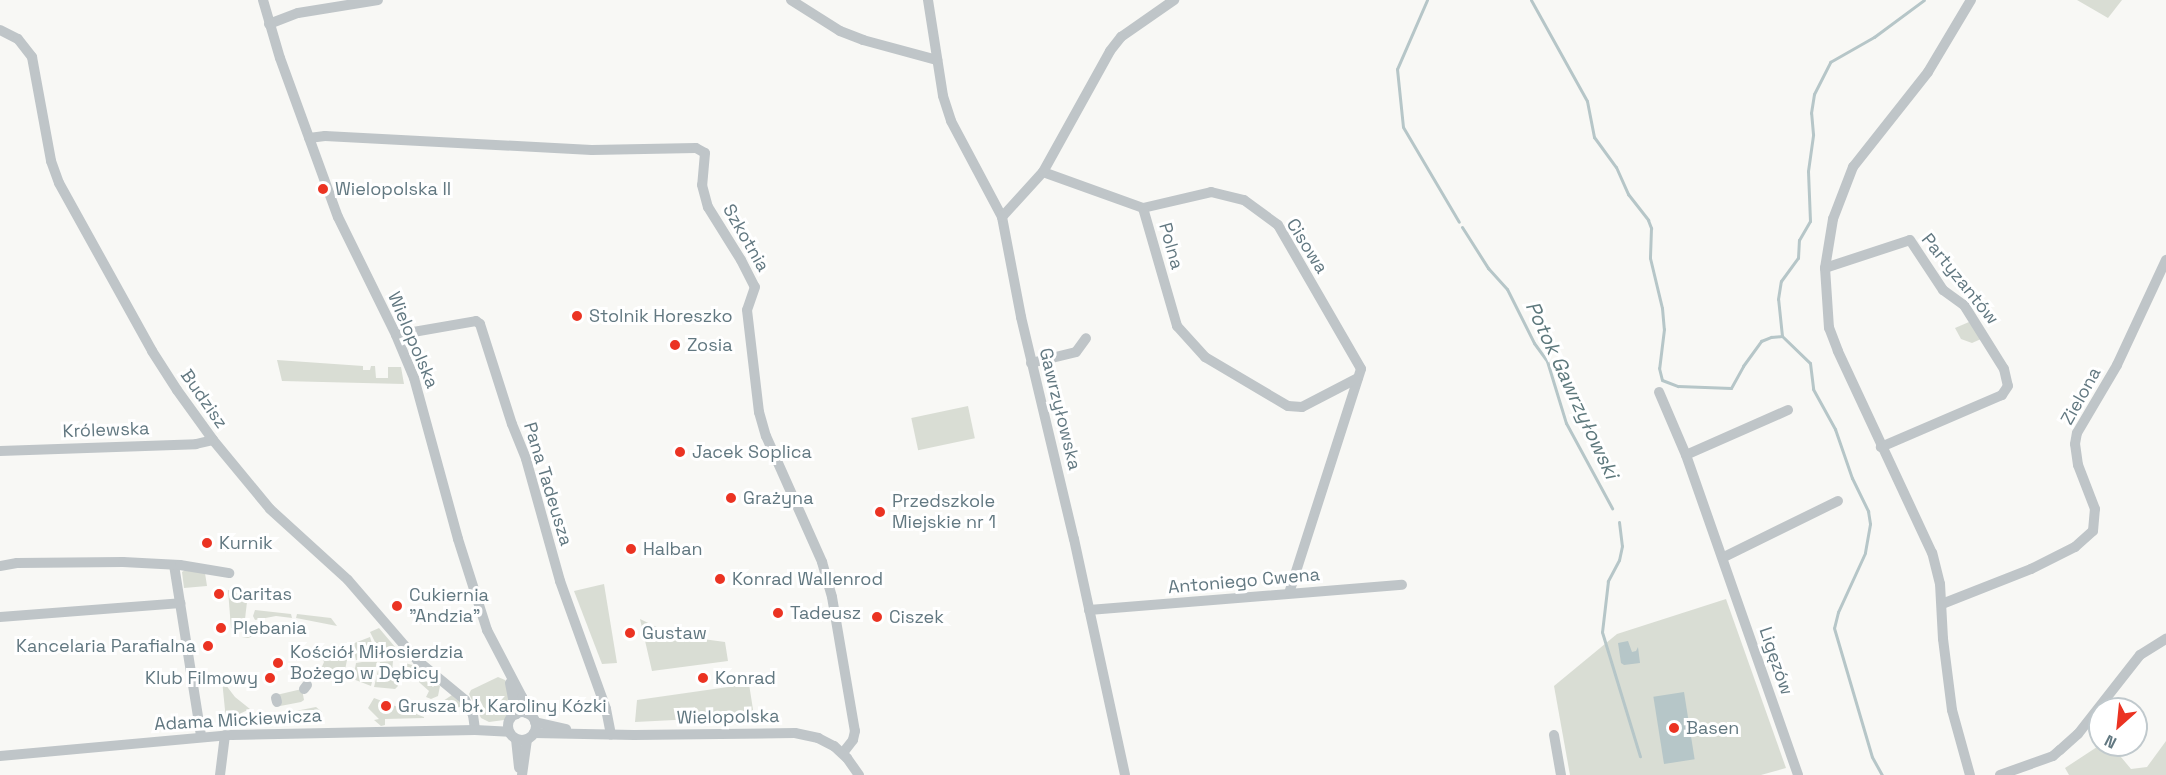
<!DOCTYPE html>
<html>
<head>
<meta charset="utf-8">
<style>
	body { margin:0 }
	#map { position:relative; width:2166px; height:775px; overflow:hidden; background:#f8f8f5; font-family:"Space Grotesk",sans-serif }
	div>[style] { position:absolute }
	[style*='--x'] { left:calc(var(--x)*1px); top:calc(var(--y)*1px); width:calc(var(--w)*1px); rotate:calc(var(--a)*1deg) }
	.green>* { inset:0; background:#d9ddd4; transform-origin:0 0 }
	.water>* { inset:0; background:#b6c6c8; transform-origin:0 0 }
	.stream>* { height:3px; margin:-1.5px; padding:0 1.5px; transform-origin:1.5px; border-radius:1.5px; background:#b6c6c8 }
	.minor>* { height:10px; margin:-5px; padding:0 5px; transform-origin:5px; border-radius:5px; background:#bfc5c8 }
	.minor>.ring { margin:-5px; padding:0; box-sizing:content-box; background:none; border:10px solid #bfc5c8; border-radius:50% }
	.dots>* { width:16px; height:16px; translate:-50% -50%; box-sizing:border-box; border:3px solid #fff; border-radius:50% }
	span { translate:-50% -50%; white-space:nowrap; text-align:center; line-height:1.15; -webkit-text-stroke:6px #fff; paint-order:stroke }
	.poi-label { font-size:18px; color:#627881 }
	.left { translate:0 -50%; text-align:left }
	.right { translate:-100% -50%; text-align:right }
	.street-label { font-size:18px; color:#627881 }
	.water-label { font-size:20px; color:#5d787c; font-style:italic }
	.north { position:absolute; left:2088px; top:697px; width:60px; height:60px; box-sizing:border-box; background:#fff; border:2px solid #c0c9cd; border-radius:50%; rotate:207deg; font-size:16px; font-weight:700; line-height:24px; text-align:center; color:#627881 }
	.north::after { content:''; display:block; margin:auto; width:21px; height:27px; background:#eb3322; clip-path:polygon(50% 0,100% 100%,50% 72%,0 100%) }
</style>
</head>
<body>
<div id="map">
	<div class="green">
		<div style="clip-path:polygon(2077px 0,2122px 0,2108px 18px)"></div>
		<div style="clip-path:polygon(1969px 322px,1981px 339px,1972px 343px,1961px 339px,1955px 328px)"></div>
		<div style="clip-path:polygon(277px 360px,363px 366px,363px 370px,370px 370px,371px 366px,375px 366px,376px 378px,388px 378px,388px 367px,401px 367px,404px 384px,282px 381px)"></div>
		<div style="left:968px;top:406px;width:33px;height:58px;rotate:78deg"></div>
		<div style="clip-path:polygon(185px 570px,205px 573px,207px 586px,184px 588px,182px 572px)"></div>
		<div style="clip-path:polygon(604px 584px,617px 663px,602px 664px,574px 591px)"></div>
		<div style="clip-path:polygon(228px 590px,243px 595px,247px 602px,245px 619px,236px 629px,231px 628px)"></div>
		<div style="clip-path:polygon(1726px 599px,1786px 768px,1761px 775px,1570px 775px,1554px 686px,1617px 634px)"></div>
		<div style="clip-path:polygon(255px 610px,291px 614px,292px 618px,276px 616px,255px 620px,253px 616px)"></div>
		<div style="clip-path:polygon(297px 614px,331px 618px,337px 626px,296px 618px)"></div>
		<div style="clip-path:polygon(640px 619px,673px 635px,725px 642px,728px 661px,652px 671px)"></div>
		<div style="clip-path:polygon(276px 624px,290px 626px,290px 635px,269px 630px,248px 638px,242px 637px,247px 631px)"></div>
		<div style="clip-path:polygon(379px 628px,395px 647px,394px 659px,380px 659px,377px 646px,370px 632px)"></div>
		<div style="clip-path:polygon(370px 637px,377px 659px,356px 660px,352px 644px)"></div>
		<div style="clip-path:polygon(339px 646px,347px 660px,345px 670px,341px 675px,321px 669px,324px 662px,320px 654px)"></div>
		<div style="clip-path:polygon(393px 661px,392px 672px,398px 686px,395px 689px,374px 687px,380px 662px)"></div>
		<div style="clip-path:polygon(362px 662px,377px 662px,371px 686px,353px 679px,356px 663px)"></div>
		<div style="clip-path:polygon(405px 663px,416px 666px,414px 671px,433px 687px,436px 684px,440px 686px,438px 696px,431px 699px,426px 697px,429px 691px,411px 675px,405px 677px,401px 669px)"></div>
		<div style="clip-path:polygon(498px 677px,505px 680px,510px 694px,511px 711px,504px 720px,489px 722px,481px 718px,469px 694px,471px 690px)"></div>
		<div style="clip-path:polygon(222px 680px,235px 697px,250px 709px,226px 720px)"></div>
		<div style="clip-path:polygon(749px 684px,754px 716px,635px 722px,637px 700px)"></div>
		<div style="clip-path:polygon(302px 689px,304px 700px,301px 702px,275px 707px,272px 696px)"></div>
		<div style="clip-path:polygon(452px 695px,464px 706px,432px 713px,413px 706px,418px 700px,428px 705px,437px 705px)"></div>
		<div style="clip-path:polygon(374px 698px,424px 717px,424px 718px,385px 719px,385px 725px,381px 726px,374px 720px,379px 719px,368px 708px)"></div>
		<div style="clip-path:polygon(316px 707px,322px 712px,316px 719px,275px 719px,275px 715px)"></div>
		<div style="clip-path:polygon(2166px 741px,2166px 775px,2069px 775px,2065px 768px,2100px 745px,2111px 745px,2131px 769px,2147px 767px)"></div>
	</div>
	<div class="water">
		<div style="clip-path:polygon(1628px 641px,1632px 652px,1636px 651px,1638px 647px,1640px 663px,1624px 665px,1621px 663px,1618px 643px)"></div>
		<div style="left:1684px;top:692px;width:68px;height:31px;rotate:81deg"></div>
	</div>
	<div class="stream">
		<div style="--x:1427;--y:0;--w:75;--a:113.5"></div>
		<div style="--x:1397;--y:69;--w:58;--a:84.1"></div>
		<div style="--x:1403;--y:127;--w:110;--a:59.5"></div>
		<div style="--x:1531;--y:0;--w:115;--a:61"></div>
		<div style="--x:1587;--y:101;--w:37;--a:79"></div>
		<div style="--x:1594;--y:137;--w:37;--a:54"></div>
		<div style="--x:1616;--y:167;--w:30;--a:66"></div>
		<div style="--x:1628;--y:194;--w:33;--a:52"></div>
		<div style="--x:1648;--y:220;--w:9;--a:69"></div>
		<div style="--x:1651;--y:228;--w:30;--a:92"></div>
		<div style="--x:1650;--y:258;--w:51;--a:76.5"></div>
		<div style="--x:1662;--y:308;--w:21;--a:85"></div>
		<div style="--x:1664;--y:329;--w:39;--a:97"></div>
		<div style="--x:1659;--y:368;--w:12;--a:76"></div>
		<div style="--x:1662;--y:380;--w:17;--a:21"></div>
		<div style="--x:1678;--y:386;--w:53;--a:2.2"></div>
		<div style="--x:1731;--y:388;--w:25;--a:-61"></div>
		<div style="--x:1743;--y:366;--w:31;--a:-54"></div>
		<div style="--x:1761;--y:341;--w:11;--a:-22"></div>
		<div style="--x:1771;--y:337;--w:11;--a:-5"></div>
		<div style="--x:1782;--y:336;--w:39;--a:44"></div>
		<div style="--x:1810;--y:363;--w:26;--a:83"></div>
		<div style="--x:1813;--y:389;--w:46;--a:61.2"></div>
		<div style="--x:1835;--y:429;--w:52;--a:70.9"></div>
		<div style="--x:1852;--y:478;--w:37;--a:64"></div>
		<div style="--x:1868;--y:511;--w:13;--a:81"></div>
		<div style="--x:1870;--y:524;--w:29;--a:100"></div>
		<div style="--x:1865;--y:553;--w:65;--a:114.6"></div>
		<div style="--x:1838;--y:612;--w:16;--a:104"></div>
		<div style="--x:1834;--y:628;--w:134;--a:73.6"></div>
		<div style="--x:1872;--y:757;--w:21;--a:61"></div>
		<div style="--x:1462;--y:227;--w:49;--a:57.6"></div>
		<div style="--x:1488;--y:268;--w:28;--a:48"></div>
		<div style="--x:1507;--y:289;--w:60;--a:63.4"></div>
		<div style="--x:1534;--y:343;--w:22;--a:54"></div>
		<div style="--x:1547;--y:361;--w:65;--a:73"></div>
		<div style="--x:1566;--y:423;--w:97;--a:61.6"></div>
		<div style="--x:1782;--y:336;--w:37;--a:-96"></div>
		<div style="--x:1778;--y:299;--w:18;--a:-81"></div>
		<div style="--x:1781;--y:281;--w:29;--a:-54"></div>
		<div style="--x:1798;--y:258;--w:18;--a:-87"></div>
		<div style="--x:1799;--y:240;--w:22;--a:-60"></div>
		<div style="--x:1810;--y:221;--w:50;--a:-92.3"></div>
		<div style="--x:1808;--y:171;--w:37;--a:-82"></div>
		<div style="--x:1813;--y:134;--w:21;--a:-95"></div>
		<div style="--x:1811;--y:113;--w:19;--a:-81"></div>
		<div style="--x:1814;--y:94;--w:36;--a:-63"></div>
		<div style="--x:1830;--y:62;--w:51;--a:-29.6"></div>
		<div style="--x:1874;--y:37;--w:62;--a:-36.5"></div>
		<div style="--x:1619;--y:522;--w:24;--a:83"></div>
		<div style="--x:1622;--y:546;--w:14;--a:102"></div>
		<div style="--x:1619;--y:560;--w:24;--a:118"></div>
		<div style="--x:1608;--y:581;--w:51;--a:96.7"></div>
		<div style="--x:1602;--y:632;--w:130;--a:73"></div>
	</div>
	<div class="minor">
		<div style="--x:263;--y:0;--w:60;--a:73.7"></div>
		<div style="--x:280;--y:58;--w:169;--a:70"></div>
		<div style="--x:338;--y:217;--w:131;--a:63.8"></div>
		<div style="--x:396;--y:335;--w:47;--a:67.3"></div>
		<div style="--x:414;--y:378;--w:167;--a:74.7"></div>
		<div style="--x:458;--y:539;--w:96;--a:72.3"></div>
		<div style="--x:487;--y:630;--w:76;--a:62.4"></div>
		<div style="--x:522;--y:697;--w:17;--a:73"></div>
		<div style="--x:791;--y:0;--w:58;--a:32.3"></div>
		<div style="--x:840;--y:31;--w:25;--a:21"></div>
		<div style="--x:863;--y:40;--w:77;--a:15.1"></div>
		<div style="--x:928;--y:0;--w:97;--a:81.1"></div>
		<div style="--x:943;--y:96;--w:26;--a:72"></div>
		<div style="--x:951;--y:121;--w:109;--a:62"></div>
		<div style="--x:1002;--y:217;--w:102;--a:79.2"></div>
		<div style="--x:1021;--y:317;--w:228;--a:76.6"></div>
		<div style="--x:1074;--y:539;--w:241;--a:77.8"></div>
		<div style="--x:269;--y:24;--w:31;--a:-21"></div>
		<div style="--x:298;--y:13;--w:81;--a:-9.2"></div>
		<div style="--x:0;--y:30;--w:20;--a:27"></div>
		<div style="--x:18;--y:39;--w:23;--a:52"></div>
		<div style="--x:32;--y:57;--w:106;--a:79.6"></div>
		<div style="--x:51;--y:161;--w:23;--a:70"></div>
		<div style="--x:59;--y:183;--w:192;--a:61"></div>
		<div style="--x:152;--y:351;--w:46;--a:57.3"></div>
		<div style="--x:177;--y:390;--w:62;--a:54.2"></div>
		<div style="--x:213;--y:440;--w:89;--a:50.4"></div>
		<div style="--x:270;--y:509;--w:105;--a:42.3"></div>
		<div style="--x:348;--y:580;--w:107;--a:49.2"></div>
		<div style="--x:418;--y:661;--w:61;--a:39.7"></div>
		<div style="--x:465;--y:700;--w:17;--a:62"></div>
		<div style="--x:473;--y:715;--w:15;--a:82"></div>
		<div style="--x:309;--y:138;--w:16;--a:-7"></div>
		<div style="--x:325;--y:136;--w:267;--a:3"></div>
		<div style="--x:592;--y:150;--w:104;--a:-1.1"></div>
		<div style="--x:696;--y:148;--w:10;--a:29"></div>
		<div style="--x:705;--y:153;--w:32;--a:95"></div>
		<div style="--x:702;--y:185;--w:23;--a:75"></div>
		<div style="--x:708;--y:207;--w:62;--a:58.1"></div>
		<div style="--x:741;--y:260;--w:30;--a:63"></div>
		<div style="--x:755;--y:287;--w:24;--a:109"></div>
		<div style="--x:747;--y:310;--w:103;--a:83.3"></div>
		<div style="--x:759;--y:412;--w:25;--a:74"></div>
		<div style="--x:766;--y:436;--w:138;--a:66"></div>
		<div style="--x:822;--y:562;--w:36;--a:74"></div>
		<div style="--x:832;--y:597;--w:136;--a:80.3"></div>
		<div style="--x:855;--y:731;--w:9;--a:103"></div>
		<div style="--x:853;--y:740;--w:16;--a:128"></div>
		<div style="--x:1043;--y:172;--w:106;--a:19.8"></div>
		<div style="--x:1143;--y:208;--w:70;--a:-13.2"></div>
		<div style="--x:1211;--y:192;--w:34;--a:14"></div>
		<div style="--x:1244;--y:200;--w:42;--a:36.3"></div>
		<div style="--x:1278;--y:225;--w:166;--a:60"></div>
		<div style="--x:1361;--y:369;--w:235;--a:107.8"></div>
		<div style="--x:1143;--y:208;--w:123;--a:73.9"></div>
		<div style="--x:1177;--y:326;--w:42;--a:47.9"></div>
		<div style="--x:1205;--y:357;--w:96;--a:30.6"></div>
		<div style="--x:1288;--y:406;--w:14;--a:4"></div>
		<div style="--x:1302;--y:407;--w:63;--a:-27.4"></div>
		<div style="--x:1002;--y:217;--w:61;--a:-47.7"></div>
		<div style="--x:1043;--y:172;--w:138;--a:-61"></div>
		<div style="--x:1110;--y:51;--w:18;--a:-52"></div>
		<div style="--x:1121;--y:37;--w:65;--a:-34.9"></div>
		<div style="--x:1825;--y:268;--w:89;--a:-18.2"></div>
		<div style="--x:1910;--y:240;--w:60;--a:56.6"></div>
		<div style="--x:1943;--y:290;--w:26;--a:36"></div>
		<div style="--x:1964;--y:305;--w:75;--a:58"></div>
		<div style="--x:2004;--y:369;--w:17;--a:77"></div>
		<div style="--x:2008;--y:386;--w:11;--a:124"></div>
		<div style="--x:2002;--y:395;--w:132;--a:156.7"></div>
		<div style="--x:396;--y:335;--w:81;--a:-9.9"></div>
		<div style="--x:476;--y:321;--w:5;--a:37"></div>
		<div style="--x:480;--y:324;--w:105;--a:72.3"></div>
		<div style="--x:512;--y:424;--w:38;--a:68"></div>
		<div style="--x:526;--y:459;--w:127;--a:74.4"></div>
		<div style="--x:560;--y:581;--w:136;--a:70.2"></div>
		<div style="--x:606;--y:709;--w:26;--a:79"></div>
		<div style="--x:1031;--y:363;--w:46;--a:-13.7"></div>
		<div style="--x:1076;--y:352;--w:17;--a:-54"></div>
		<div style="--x:1659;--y:392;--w:69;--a:66.8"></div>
		<div style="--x:1788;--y:410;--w:111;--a:156.2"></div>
		<div style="--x:1686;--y:455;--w:339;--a:70.7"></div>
		<div style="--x:0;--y:451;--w:196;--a:-2"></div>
		<div style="--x:196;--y:444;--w:17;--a:-13"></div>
		<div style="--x:1724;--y:557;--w:127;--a:-26.2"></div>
		<div style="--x:174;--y:565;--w:173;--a:81"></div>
		<div style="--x:0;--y:566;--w:17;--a:-10"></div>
		<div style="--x:17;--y:563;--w:106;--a:-0.5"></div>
		<div style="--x:123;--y:562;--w:57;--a:3"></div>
		<div style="--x:180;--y:565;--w:50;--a:9.3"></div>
		<div style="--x:1942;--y:604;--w:96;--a:-21.5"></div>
		<div style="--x:2031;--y:569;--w:49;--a:-26.6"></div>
		<div style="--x:2075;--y:547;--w:24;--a:-42"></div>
		<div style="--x:2093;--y:531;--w:22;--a:-85"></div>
		<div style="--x:2095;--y:509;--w:47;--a:-111.1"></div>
		<div style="--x:2078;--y:465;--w:21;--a:-98"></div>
		<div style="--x:2075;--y:444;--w:11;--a:-80"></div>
		<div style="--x:2077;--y:433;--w:79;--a:-59.5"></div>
		<div style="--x:2117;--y:365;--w:116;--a:-65"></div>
		<div style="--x:1089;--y:610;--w:314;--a:-4.6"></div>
		<div style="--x:0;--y:617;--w:181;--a:-4.4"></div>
		<div style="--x:510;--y:683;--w:32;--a:79"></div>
		<div style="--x:304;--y:689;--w:5;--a:-53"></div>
		<div style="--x:276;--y:698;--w:4;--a:76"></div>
		<div class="ring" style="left:508px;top:712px;width:18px;height:18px"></div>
		<div style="--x:535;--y:722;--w:32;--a:13"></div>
		<div style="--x:534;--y:733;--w:100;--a:1.1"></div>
		<div style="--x:634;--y:735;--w:161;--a:-0.7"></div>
		<div style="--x:795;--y:733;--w:24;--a:12"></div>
		<div style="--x:818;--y:738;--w:18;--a:27"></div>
		<div style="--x:834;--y:746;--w:18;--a:43"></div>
		<div style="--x:847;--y:758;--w:21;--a:55"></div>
		<div style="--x:1554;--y:735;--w:41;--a:80.1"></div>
		<div style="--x:516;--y:739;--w:29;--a:84"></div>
		<div style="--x:0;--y:756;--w:233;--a:-5.2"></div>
		<div style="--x:232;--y:735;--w:243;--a:-1.2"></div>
		<div style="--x:475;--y:730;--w:34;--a:3"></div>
		<div style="--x:220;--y:775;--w:40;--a:-82.9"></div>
		<div style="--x:522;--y:775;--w:36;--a:-82"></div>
		<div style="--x:1970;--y:775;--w:67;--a:-105.5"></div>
		<div style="--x:1952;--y:710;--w:72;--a:-97.2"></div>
		<div style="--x:1943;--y:639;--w:55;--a:-93.1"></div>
		<div style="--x:1940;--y:584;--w:32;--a:-104"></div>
		<div style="--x:1932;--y:553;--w:223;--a:-115"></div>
		<div style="--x:1838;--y:351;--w:25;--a:-111"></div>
		<div style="--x:1829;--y:328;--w:60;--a:-93.8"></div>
		<div style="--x:1825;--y:268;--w:50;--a:-80.7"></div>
		<div style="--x:1833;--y:219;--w:56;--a:-69"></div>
		<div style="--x:1853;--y:167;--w:121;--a:-51.7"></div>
		<div style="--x:1928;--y:72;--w:84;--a:-59.2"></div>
		<div style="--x:2000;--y:775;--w:56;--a:-19.7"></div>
		<div style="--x:2053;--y:756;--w:9;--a:-41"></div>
		<div style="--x:2060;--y:750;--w:24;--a:-42"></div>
		<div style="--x:2078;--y:734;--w:100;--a:-51.9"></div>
		<div style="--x:2140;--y:655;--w:31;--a:-32"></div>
	</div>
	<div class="dots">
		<div style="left:323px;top:189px;background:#eb3322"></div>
		<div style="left:577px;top:316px;background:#eb3322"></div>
		<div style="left:675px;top:345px;background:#eb3322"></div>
		<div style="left:680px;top:452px;background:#eb3322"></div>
		<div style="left:731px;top:498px;background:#eb3322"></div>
		<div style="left:880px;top:512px;background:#eb3322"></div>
		<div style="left:207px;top:543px;background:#eb3322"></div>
		<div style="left:631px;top:549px;background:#eb3322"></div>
		<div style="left:720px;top:579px;background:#eb3322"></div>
		<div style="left:219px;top:594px;background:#eb3322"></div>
		<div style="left:397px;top:606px;background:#eb3322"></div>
		<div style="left:778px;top:613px;background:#eb3322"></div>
		<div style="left:877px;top:617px;background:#eb3322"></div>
		<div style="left:221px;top:628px;background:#eb3322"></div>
		<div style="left:630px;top:633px;background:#eb3322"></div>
		<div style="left:208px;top:646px;background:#eb3322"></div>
		<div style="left:278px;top:663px;background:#eb3322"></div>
		<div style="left:270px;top:678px;background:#eb3322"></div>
		<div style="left:703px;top:678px;background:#eb3322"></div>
		<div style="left:386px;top:706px;background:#eb3322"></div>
		<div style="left:1674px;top:728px;background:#eb3322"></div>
	</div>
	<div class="poi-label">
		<span class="left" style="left:335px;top:189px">Wielopolska II</span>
		<span class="left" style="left:589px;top:316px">Stolnik Horeszko</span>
		<span class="left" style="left:687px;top:345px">Zosia</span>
		<span class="left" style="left:692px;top:452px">Jacek Soplica</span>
		<span class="left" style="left:743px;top:498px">Grażyna</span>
		<span class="left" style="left:892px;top:512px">Przedszkole<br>Miejskie nr 1</span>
		<span class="left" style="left:219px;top:543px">Kurnik</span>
		<span class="left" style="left:643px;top:549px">Halban</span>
		<span class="left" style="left:732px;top:579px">Konrad Wallenrod</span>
		<span class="left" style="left:231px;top:594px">Caritas</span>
		<span class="left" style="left:409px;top:606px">Cukiernia<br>"Andzia"</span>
		<span class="left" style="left:790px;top:613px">Tadeusz</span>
		<span class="left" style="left:889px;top:617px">Ciszek</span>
		<span class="left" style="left:233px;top:628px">Plebania</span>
		<span class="left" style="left:642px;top:633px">Gustaw</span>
		<span class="right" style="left:196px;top:646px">Kancelaria Parafialna</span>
		<span class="left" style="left:290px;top:663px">Kościół Miłosierdzia<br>Bożego w Dębicy</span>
		<span class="right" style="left:258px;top:678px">Klub Filmowy</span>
		<span class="left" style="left:715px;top:678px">Konrad</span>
		<span class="left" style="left:398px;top:706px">Grusza bł. Karoliny Kózki</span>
		<span class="left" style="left:1686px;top:728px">Basen</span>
	</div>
	<div class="street-label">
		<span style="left:746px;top:238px;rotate:60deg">Szkotnia</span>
		<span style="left:1171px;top:246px;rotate:74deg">Polna</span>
		<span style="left:1307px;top:246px;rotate:58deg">Cisowa</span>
		<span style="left:1960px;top:279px;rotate:51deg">Partyzantów</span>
		<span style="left:413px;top:340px;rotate:67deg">Wielopolska</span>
		<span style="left:2081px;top:396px;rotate:-61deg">Zielona</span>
		<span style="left:204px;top:399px;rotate:55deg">Budzisz</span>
		<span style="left:1060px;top:409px;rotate:76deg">Gawrzyłowska</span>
		<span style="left:106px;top:430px;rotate:-2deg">Królewska</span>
		<span style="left:548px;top:484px;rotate:73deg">Pana Tadeusza</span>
		<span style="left:1244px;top:581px;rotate:-5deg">Antoniego Cwena</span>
		<span style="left:1776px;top:661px;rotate:71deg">Ligęzów</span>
		<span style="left:728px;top:717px;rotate:-1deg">Wielopolska</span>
		<span style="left:238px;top:720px;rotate:-3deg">Adama Mickiewicza</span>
	</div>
	<div class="water-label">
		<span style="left:1572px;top:390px;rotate:65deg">Potok Gawrzyłowski</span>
	</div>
	<div class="north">N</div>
</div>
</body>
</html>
